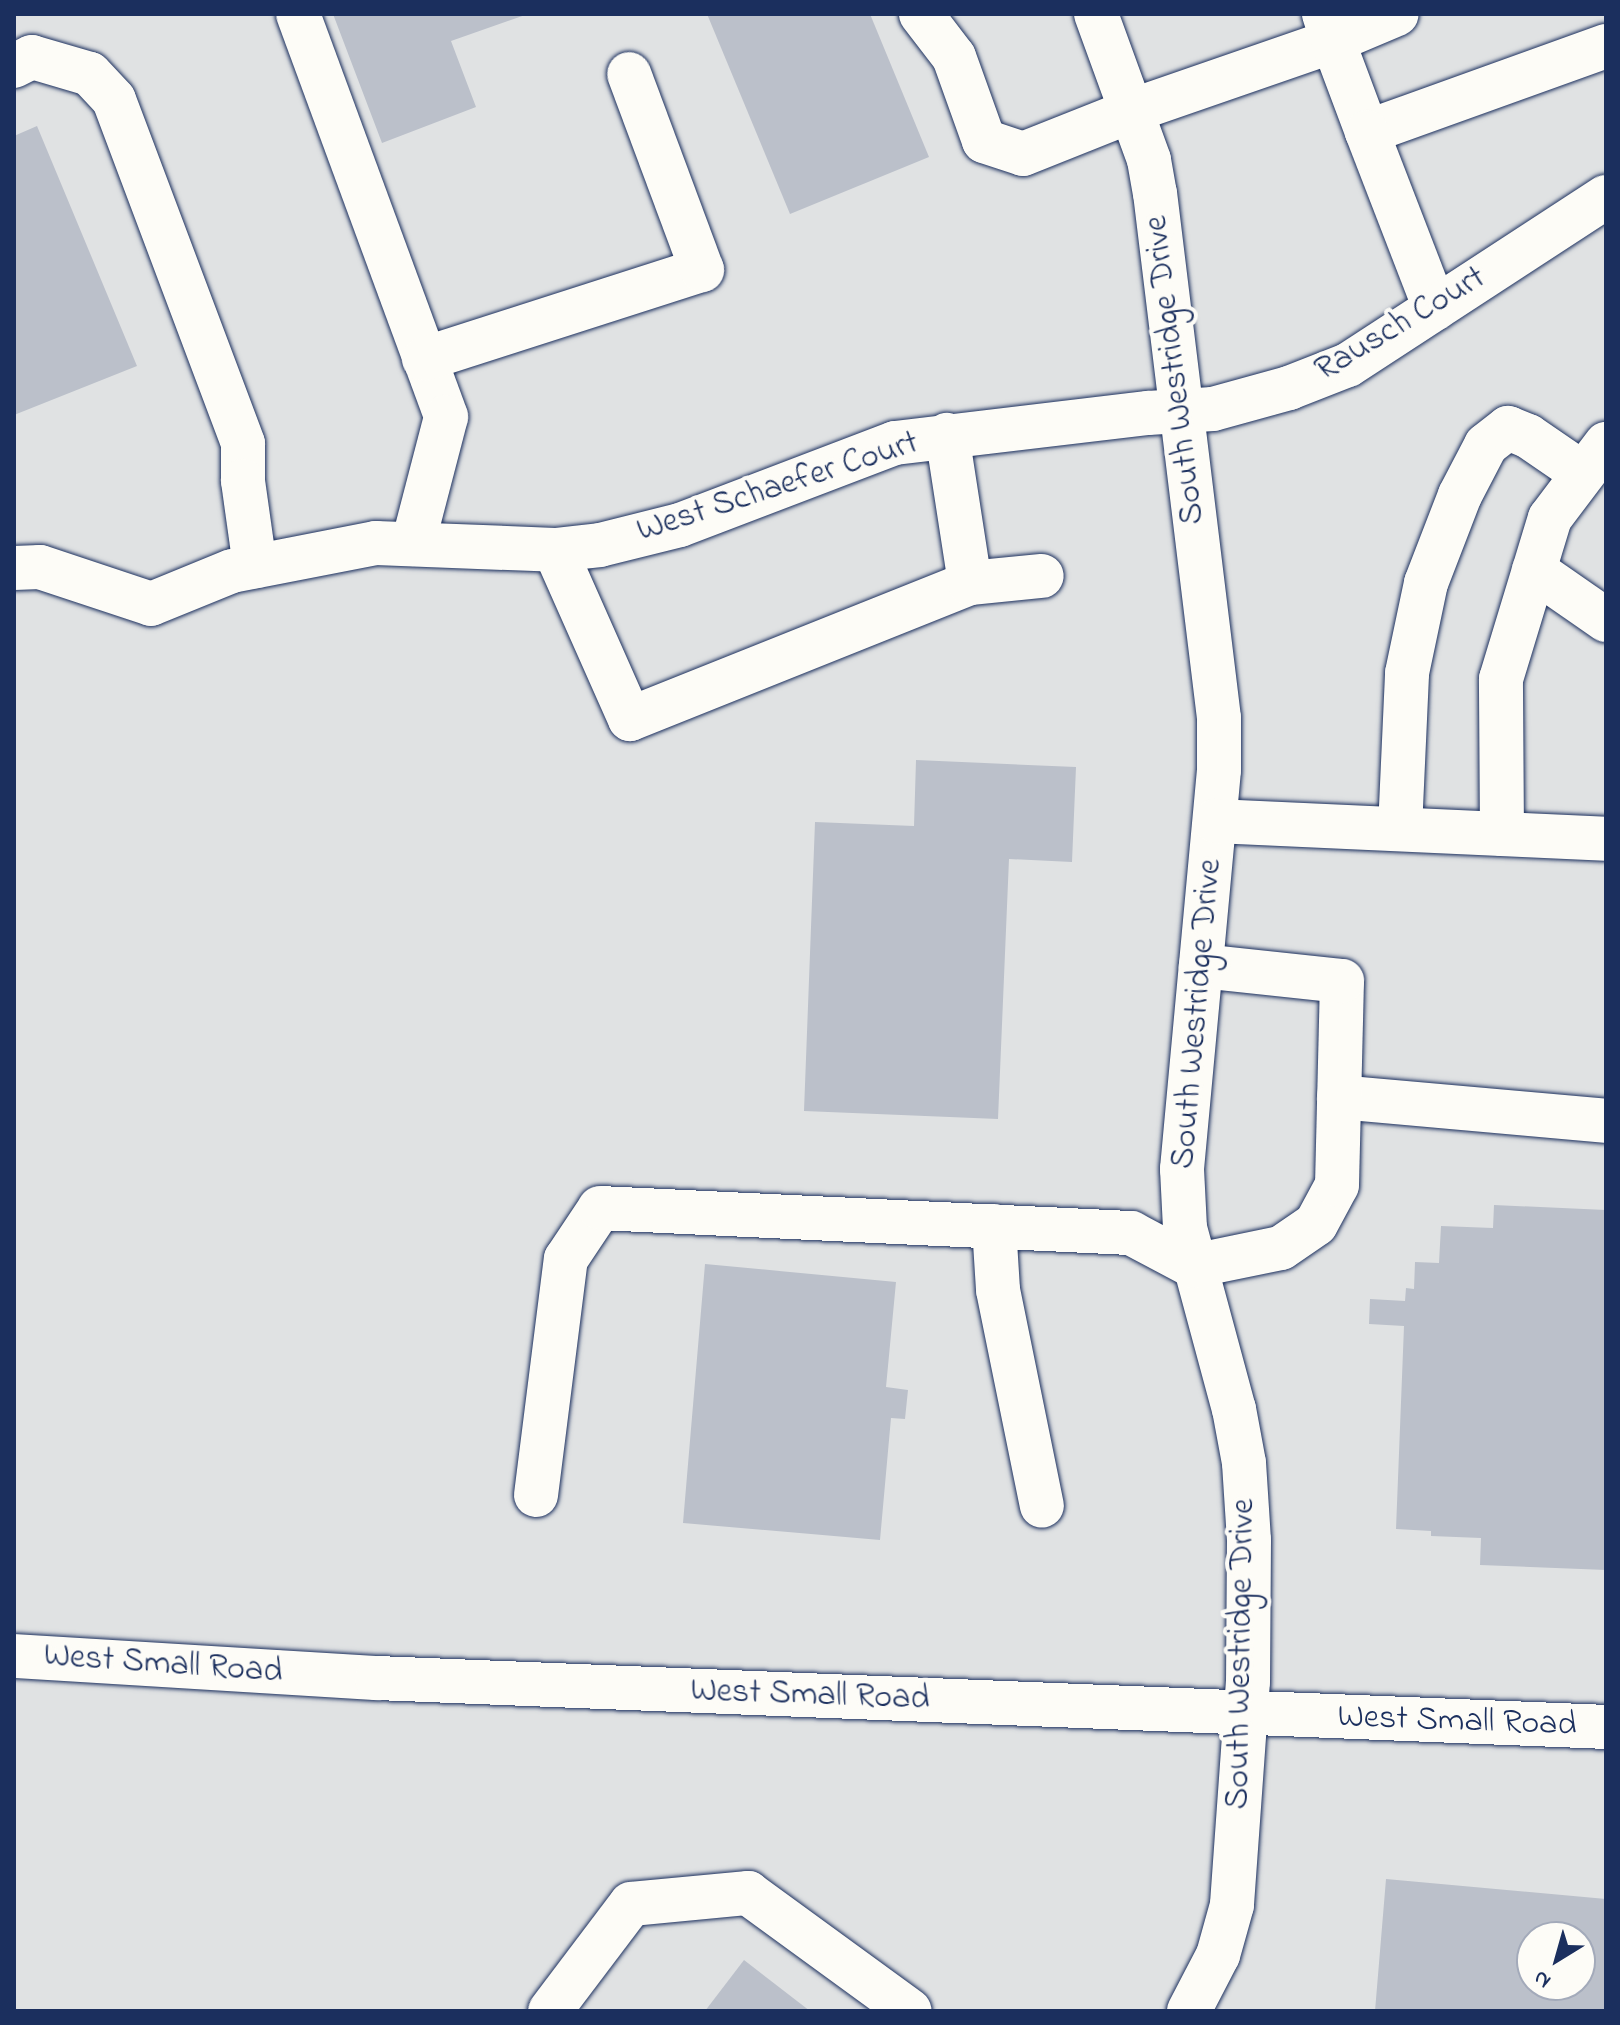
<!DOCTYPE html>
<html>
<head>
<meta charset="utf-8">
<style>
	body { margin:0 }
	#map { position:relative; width:1620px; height:2025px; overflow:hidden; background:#f0f0ee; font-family:"Indie Flower",sans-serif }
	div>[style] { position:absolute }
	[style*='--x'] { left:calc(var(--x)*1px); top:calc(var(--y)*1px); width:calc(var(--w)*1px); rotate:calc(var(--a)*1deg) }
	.built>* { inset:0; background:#e0e2e3 }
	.building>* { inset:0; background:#bbc0ca }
	.roads { filter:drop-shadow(0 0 2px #1b2f5e) drop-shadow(0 0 2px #1b2f5e) }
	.minor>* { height:44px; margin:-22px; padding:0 22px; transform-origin:22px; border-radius:22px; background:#fdfcf7 }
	span { translate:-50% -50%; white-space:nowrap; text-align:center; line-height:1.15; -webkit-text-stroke:8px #fdfcf7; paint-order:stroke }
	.street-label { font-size:34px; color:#1b2f5e }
	.frame { position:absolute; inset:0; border:16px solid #1b2f5e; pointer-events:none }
	.north { position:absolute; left:1516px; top:1921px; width:80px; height:80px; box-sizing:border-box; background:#fdfcf7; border:2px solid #a3aaba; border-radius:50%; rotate:217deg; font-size:22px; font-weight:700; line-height:32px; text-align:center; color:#1b2f5e }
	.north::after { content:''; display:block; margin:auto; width:28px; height:36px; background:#1b2f5e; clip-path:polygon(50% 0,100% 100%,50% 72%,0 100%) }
</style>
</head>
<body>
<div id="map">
	<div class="built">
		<div style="clip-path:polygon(evenodd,14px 14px,1606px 14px,1606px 2011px,14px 2011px,14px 14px,1532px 1937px,1580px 1937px,1580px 1985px,1532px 1985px,1532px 1937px)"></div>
	</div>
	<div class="building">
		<div style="clip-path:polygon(333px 14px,528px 14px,451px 41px,476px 107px,382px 143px)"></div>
		<div style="clip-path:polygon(707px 14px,870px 14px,929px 157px,790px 214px)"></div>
		<div style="clip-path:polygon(37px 126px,137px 366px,14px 415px,14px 136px)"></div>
		<div style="clip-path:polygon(916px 760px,1076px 767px,1072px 862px,1009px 859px,998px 1119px,804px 1111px,815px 822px,914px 826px)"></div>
		<div style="clip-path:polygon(1494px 1205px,1606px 1210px,1606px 1570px,1480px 1565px,1481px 1538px,1431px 1536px,1431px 1531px,1396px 1529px,1404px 1326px,1369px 1324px,1370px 1299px,1405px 1301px,1406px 1288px,1414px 1289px,1415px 1262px,1439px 1263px,1441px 1226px,1493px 1228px)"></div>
		<div style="clip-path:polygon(705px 1264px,896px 1282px,886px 1387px,908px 1390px,905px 1419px,891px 1418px,880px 1540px,683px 1523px)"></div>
		<div style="clip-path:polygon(evenodd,1386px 1879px,1606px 1899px,1606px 2011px,1375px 2011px,1386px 1879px,1532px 1937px,1580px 1937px,1580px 1985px,1532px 1985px,1532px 1937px)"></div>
		<div style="clip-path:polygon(744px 1960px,810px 2011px,705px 2011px)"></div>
	</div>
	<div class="roads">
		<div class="minor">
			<div style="--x:298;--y:14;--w:429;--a:69.8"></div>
			<div style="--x:446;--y:417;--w:131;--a:104.6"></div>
			<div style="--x:921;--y:14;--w:54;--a:52.5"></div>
			<div style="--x:954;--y:57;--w:89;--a:70.3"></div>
			<div style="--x:984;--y:141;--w:41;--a:18.4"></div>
			<div style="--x:1023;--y:154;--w:116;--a:-21.7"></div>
			<div style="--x:1131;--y:111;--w:214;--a:-19.1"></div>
			<div style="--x:1333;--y:41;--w:97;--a:69.5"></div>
			<div style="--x:1367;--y:132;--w:254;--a:-19.8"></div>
			<div style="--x:1096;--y:14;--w:155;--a:70"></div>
			<div style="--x:1149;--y:160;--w:34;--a:80"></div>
			<div style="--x:1155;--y:193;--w:529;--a:83.05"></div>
			<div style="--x:1219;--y:718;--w:52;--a:90"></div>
			<div style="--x:1219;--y:770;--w:401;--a:95.3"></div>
			<div style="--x:1182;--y:1169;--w:59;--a:87.1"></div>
			<div style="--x:1185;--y:1228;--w:188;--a:74.9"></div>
			<div style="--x:1234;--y:1409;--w:55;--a:79.5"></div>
			<div style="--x:1244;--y:1463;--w:77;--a:86.3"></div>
			<div style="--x:1249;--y:1540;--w:141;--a:90.4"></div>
			<div style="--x:1248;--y:1681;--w:225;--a:94.1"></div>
			<div style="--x:1232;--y:1905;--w:52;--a:105.6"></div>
			<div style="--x:1218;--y:1955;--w:63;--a:117.4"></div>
			<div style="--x:1324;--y:14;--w:28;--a:72"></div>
			<div style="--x:1333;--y:41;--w:69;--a:-22.9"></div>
			<div style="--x:14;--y:66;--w:20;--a:-27"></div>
			<div style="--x:32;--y:57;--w:60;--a:16.3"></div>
			<div style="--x:90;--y:74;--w:35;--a:47"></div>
			<div style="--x:114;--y:100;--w:367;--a:69.4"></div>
			<div style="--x:243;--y:444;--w:37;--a:90"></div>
			<div style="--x:243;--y:481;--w:86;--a:82"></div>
			<div style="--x:1367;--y:132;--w:189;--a:68.9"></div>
			<div style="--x:424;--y:359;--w:292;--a:-17.8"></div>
			<div style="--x:702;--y:270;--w:209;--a:-110.4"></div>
			<div style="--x:555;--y:550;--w:185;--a:66.1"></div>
			<div style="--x:630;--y:719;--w:366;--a:-21.8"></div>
			<div style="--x:970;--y:583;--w:150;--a:-98.8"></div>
			<div style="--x:14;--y:568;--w:26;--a:-2"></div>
			<div style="--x:40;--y:567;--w:117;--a:18.4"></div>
			<div style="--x:151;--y:604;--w:87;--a:-22.2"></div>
			<div style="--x:232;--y:571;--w:147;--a:-11"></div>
			<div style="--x:376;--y:543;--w:179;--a:2.2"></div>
			<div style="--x:555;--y:550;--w:45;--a:-6.3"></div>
			<div style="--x:600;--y:545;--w:82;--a:-14"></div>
			<div style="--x:680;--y:525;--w:230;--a:-20.9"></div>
			<div style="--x:895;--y:443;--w:255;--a:-6.8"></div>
			<div style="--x:1148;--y:413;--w:65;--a:-3.5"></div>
			<div style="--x:1213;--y:409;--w:79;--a:-15.4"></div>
			<div style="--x:1289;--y:388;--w:63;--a:-21.3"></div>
			<div style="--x:1348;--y:365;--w:308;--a:-33.1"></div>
			<div style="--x:1534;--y:570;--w:88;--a:34.8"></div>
			<div style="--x:970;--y:583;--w:72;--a:-5.6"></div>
			<div style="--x:1215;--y:821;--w:391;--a:2.6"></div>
			<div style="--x:1400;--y:829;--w:156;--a:-87.4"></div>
			<div style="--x:1407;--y:673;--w:92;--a:-78.1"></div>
			<div style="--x:1426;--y:583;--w:94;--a:-68.9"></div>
			<div style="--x:1460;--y:495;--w:56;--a:-62.5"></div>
			<div style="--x:1486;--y:445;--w:28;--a:-38"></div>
			<div style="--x:1508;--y:428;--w:22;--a:22"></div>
			<div style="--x:1528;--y:436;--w:65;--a:34.4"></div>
			<div style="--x:1502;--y:834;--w:155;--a:-90.4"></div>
			<div style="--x:1501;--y:679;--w:168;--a:-73.1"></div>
			<div style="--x:1550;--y:518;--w:93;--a:-52.9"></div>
			<div style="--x:1339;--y:1097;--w:268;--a:5.1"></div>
			<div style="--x:994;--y:1226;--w:64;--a:86.4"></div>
			<div style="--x:998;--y:1290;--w:220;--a:78.5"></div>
			<div style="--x:536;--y:1495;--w:238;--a:-82.8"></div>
			<div style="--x:566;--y:1259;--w:61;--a:-56.3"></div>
			<div style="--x:600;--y:1208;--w:532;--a:2.7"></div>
			<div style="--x:1131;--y:1233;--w:70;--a:28"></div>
			<div style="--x:1193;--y:1266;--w:90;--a:-11.6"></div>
			<div style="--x:1281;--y:1248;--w:42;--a:-34.4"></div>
			<div style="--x:1316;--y:1224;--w:44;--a:-61.7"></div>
			<div style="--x:1337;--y:1185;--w:204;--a:-88.6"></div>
			<div style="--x:1342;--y:981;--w:142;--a:-173.9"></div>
			<div style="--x:14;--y:1656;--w:364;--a:3.5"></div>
			<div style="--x:377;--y:1678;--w:1230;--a:2.28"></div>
			<div style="--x:550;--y:2011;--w:134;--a:-52.9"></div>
			<div style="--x:631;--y:1904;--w:118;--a:-5.4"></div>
			<div style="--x:748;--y:1893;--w:200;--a:36.1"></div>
		</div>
	</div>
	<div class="street-label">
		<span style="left:1401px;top:325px;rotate:-31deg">Rausch Court</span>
		<span style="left:1176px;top:370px;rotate:-97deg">South Westridge Drive</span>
		<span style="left:778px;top:488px;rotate:-18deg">West Schaefer Court</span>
		<span style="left:1198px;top:1014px;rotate:-85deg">South Westridge Drive</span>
		<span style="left:1242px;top:1654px;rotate:-89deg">South Westridge Drive</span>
		<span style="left:163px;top:1665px;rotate:4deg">West Small Road</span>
		<span style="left:810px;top:1696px;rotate:2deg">West Small Road</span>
		<span style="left:1457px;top:1722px;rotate:2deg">West Small Road</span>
	</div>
	<div class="frame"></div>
	<div class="north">N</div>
</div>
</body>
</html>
